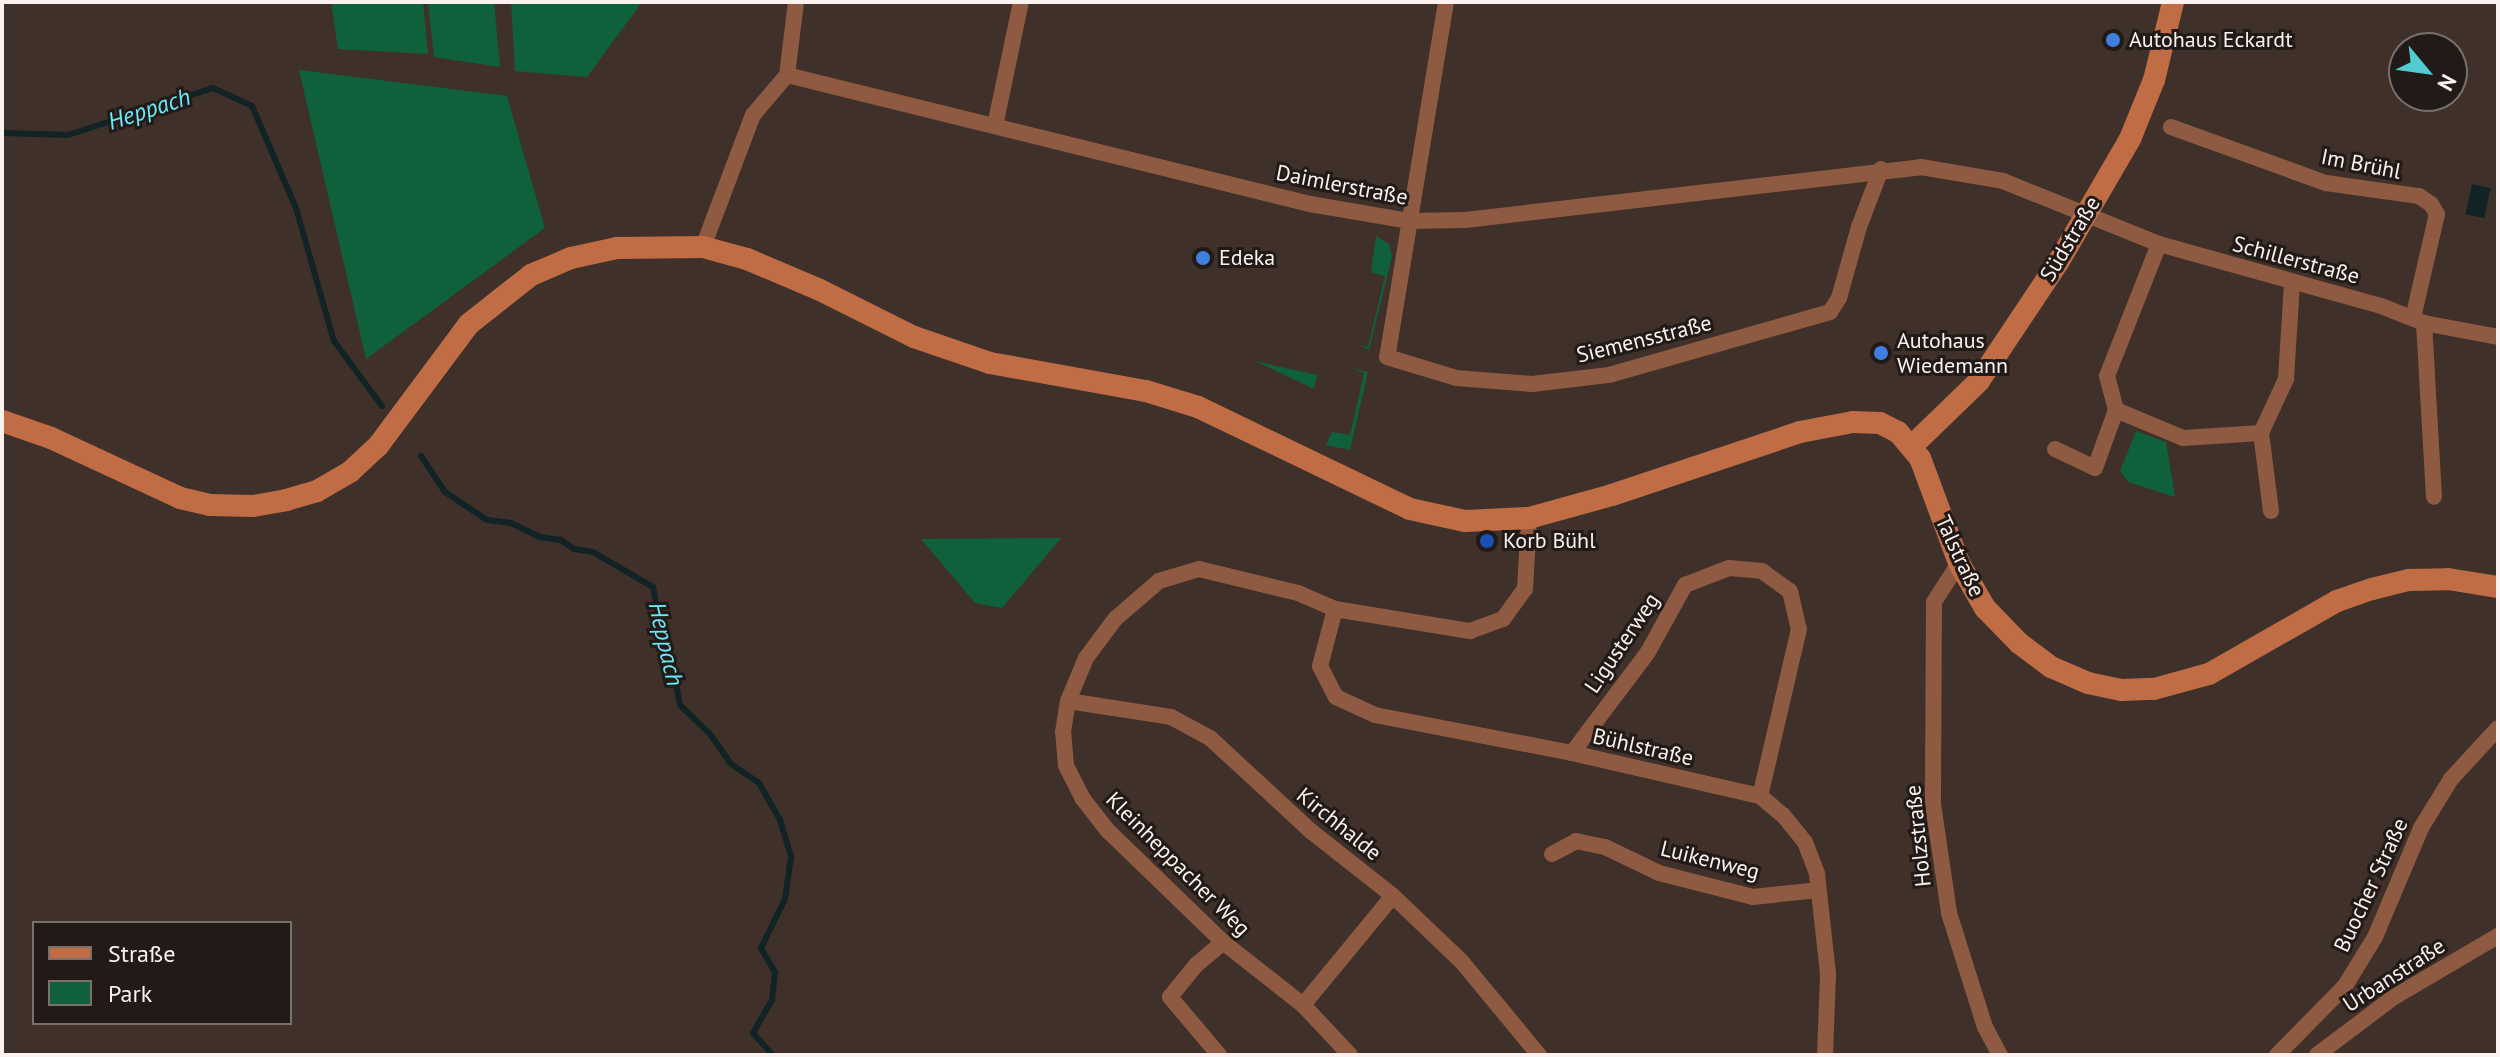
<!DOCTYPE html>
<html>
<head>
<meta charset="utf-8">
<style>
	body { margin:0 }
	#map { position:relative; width:2500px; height:1057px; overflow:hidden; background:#3f302a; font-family:"PT Sans",sans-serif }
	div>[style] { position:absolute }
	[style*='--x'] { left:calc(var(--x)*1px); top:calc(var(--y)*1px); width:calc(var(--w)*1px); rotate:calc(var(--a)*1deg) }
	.green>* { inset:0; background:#0f613b }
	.water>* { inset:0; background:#122325; transform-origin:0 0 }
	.stream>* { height:6px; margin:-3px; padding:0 3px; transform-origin:3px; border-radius:3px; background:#122325 }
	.street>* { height:16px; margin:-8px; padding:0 8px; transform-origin:8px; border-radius:8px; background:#8f5a42 }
	.secondary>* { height:22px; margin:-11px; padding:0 11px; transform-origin:11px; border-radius:11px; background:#c06d46 }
	.dots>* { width:22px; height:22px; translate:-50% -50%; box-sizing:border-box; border:4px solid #211a17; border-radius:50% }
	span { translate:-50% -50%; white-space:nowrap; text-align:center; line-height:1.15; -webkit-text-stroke:6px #211a17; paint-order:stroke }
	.poi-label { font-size:22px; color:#fbf1ee }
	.left { translate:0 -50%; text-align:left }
	.street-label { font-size:22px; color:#fbf1ee }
	.water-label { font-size:24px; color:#68eafa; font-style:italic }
	.frame { position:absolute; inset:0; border:4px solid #fbf1ee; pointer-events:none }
	.legend { position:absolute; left:32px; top:921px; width:260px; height:104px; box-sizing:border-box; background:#211a17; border:2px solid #78706d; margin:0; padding:10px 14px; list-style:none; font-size:24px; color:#fbf1ee }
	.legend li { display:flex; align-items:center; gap:16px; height:40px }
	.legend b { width:40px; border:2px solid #78706d }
	.north { position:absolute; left:2388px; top:32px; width:80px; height:80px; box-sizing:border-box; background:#211a17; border:2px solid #78706d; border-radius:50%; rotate:119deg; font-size:22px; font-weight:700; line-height:32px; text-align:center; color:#fbf1ee }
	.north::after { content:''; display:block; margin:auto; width:28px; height:36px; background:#51ccd2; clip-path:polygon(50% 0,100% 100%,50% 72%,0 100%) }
</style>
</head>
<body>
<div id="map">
	<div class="green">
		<div style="clip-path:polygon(331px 2px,423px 2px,428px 54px,338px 49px)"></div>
		<div style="clip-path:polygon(428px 2px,494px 2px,500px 67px,434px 57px)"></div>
		<div style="clip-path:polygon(511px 2px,642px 2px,587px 77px,515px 71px)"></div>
		<div style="clip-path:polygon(299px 70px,507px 96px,545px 228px,366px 359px)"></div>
		<div style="clip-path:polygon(1376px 236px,1389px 244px,1392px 257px,1369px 350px,1359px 345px,1368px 347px,1385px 276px,1371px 272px)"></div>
		<div style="clip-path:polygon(1255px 361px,1317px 375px,1314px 389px)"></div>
		<div style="clip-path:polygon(1351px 368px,1368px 372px,1350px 450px,1326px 445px,1332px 432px,1350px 435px,1364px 373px)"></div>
		<div style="clip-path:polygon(2136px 431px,2166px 442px,2175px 497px,2128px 482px,2120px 471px)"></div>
		<div style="clip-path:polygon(1061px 538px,1002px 608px,975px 603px,921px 539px)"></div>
	</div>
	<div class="water">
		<div style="left:2472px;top:184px;width:19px;height:31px;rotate:12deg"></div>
	</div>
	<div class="stream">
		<div style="--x:2;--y:133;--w:66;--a:1.7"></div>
		<div style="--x:68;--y:135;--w:152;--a:-18"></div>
		<div style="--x:213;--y:88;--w:43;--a:24.8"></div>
		<div style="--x:252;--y:106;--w:111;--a:66.7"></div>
		<div style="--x:296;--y:208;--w:138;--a:74.1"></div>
		<div style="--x:334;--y:341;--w:81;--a:53.6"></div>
		<div style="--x:421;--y:456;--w:43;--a:56.3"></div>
		<div style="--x:445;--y:492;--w:50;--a:33.7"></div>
		<div style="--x:487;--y:520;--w:24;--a:7"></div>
		<div style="--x:511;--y:523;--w:32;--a:26"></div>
		<div style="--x:540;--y:537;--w:21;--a:8"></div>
		<div style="--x:561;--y:540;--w:16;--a:35"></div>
		<div style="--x:574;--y:549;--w:19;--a:9"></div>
		<div style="--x:593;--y:552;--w:69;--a:30.3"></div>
		<div style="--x:653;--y:587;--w:41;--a:80.1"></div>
		<div style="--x:660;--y:627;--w:12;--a:55"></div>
		<div style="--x:667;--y:637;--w:69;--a:79.2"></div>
		<div style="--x:680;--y:705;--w:42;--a:44"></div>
		<div style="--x:710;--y:734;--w:37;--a:55"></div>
		<div style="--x:731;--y:764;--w:34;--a:34"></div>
		<div style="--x:759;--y:783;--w:43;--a:60.4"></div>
		<div style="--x:780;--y:820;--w:39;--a:73"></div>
		<div style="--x:791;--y:857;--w:42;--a:98.1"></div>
		<div style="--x:785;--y:899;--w:55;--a:116.1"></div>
		<div style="--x:761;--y:948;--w:28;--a:60"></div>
		<div style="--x:775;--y:972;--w:28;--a:96"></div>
		<div style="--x:772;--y:1000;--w:38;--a:120"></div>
		<div style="--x:753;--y:1033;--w:30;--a:48"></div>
	</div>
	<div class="street">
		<div style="--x:1446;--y:2;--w:360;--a:99.4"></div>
		<div style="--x:1387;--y:357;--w:72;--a:16.9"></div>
		<div style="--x:1456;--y:378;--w:76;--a:4.5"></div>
		<div style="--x:1532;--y:384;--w:78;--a:-6.7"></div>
		<div style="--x:1609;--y:375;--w:230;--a:-15.9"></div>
		<div style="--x:1830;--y:312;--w:17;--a:-57"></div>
		<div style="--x:1839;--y:298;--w:74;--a:-74.3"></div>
		<div style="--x:1859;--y:227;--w:62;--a:-69.2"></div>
		<div style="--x:787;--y:75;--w:539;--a:13.86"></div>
		<div style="--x:1310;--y:204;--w:100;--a:9.7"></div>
		<div style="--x:1409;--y:221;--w:56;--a:-1"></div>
		<div style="--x:1465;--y:220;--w:459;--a:-6.6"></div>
		<div style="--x:1921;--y:167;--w:83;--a:9.7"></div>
		<div style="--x:2003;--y:181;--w:168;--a:22"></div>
		<div style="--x:2159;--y:244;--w:230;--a:15.6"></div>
		<div style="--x:2381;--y:306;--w:46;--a:21.6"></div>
		<div style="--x:2424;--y:323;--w:75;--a:10.7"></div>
		<div style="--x:787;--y:75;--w:74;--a:-83"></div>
		<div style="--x:995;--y:126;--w:127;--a:-78.2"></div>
		<div style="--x:2171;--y:127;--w:165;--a:19.9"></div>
		<div style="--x:2326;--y:183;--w:94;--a:8"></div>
		<div style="--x:2419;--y:196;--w:14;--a:34"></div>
		<div style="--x:2431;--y:204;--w:12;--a:59"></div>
		<div style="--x:2437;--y:214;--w:107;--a:103"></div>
		<div style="--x:2159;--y:244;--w:142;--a:111.5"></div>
		<div style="--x:2107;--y:376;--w:35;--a:75"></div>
		<div style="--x:2116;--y:410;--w:73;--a:22.7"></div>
		<div style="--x:2183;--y:438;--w:78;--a:-3.7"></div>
		<div style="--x:703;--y:247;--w:141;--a:-69.3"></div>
		<div style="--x:753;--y:115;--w:52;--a:-49.6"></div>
		<div style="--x:2424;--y:323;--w:174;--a:86.7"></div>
		<div style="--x:2055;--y:449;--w:44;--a:25.4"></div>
		<div style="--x:2095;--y:468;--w:62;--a:-70.1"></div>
		<div style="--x:2271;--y:511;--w:79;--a:-97.3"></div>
		<div style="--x:2261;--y:433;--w:60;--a:-65.2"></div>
		<div style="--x:2286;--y:379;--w:95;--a:-86.4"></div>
		<div style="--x:1959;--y:563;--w:46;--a:122.7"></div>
		<div style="--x:1934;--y:602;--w:202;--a:90.3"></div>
		<div style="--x:1933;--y:804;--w:110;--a:81.6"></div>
		<div style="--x:1949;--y:913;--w:120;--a:72.5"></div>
		<div style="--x:1985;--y:1027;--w:32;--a:62"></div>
		<div style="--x:1335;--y:609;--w:59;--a:104.7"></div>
		<div style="--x:1320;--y:666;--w:35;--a:63"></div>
		<div style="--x:1336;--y:697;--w:43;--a:24.8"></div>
		<div style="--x:1375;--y:715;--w:201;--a:10.9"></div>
		<div style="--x:1572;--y:753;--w:193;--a:12.9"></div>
		<div style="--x:1760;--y:796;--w:30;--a:40"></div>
		<div style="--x:1783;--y:815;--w:35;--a:51"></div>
		<div style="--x:1805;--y:842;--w:34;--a:69"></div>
		<div style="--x:1817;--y:874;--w:101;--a:83.7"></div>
		<div style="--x:1828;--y:974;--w:81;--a:92.1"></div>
		<div style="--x:1068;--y:701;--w:104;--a:8.8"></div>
		<div style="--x:1171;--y:717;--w:44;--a:28.3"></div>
		<div style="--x:1210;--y:738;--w:139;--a:42.7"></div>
		<div style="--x:1312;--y:832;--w:103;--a:38.3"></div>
		<div style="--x:1393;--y:896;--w:95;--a:43.7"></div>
		<div style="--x:1462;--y:962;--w:121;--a:50.4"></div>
		<div style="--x:1572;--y:753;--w:126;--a:-53"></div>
		<div style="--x:1648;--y:652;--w:77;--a:-61.1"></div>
		<div style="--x:1685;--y:585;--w:47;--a:-21.1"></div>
		<div style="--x:1729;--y:568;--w:33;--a:5"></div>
		<div style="--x:1762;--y:571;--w:34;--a:36"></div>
		<div style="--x:1790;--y:591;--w:39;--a:77"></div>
		<div style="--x:1799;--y:629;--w:171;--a:103.1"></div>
		<div style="--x:1552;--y:854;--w:27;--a:-28"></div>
		<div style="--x:1576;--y:841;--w:30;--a:12"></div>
		<div style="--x:1605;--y:847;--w:60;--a:25.7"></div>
		<div style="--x:1659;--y:873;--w:97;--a:14.3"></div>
		<div style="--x:1753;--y:897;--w:65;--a:-6.1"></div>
		<div style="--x:1303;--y:1005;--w:141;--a:-50.5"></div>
		<div style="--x:1219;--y:1055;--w:76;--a:-130.2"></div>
		<div style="--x:1170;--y:997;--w:41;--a:-50.9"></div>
		<div style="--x:1196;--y:965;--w:35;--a:-40"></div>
		<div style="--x:1350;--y:1055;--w:69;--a:-133.2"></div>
		<div style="--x:1303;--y:1005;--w:102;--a:-141.8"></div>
		<div style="--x:1223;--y:942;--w:160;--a:-136"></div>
		<div style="--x:1108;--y:831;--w:41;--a:-128"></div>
		<div style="--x:1083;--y:799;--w:38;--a:-117"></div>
		<div style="--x:1066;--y:765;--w:33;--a:-95"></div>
		<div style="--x:1063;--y:732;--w:31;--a:-81"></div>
		<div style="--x:1068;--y:701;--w:47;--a:-67.3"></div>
		<div style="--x:1086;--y:658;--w:49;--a:-53.4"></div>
		<div style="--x:1115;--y:619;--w:58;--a:-40.8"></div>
		<div style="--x:1159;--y:581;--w:42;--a:-16.7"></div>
		<div style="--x:1199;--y:569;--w:102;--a:13.6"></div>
		<div style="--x:1298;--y:593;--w:40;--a:23.4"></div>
		<div style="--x:1335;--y:609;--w:137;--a:9.3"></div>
		<div style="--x:1470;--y:631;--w:35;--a:-20"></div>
		<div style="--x:1503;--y:619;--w:37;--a:-54"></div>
		<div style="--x:1525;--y:589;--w:71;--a:-86.8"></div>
		<div style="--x:2277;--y:1055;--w:97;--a:-45.4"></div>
		<div style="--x:2345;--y:986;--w:57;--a:-58.5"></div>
		<div style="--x:2375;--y:937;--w:118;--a:-67.1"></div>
		<div style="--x:2421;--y:828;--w:57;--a:-58.5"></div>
		<div style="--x:2451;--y:779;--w:69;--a:-47.3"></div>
		<div style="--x:2317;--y:1055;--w:96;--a:-37"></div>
		<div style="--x:2394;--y:997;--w:121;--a:-30.4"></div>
	</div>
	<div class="secondary">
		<div style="--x:2;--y:421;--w:52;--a:19.1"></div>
		<div style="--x:51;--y:438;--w:142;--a:24.9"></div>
		<div style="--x:180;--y:498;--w:31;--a:13"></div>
		<div style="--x:210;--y:505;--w:43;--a:1.3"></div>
		<div style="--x:253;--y:506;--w:34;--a:-10"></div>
		<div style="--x:286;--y:500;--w:32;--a:-16"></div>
		<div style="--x:317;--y:491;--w:39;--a:-30"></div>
		<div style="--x:351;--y:471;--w:37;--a:-43"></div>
		<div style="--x:378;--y:446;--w:152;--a:-53.3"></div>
		<div style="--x:469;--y:324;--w:79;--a:-38.3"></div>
		<div style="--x:531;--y:275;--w:43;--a:-23"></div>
		<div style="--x:571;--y:258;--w:47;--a:-12.3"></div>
		<div style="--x:617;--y:248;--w:86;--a:-0.7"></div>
		<div style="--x:703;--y:247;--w:46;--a:15.3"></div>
		<div style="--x:747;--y:259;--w:79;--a:23"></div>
		<div style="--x:820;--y:290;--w:105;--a:26.6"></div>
		<div style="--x:914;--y:337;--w:80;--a:18.9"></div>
		<div style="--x:990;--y:363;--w:158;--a:10.2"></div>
		<div style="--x:1146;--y:391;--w:54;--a:17.1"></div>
		<div style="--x:1198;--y:407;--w:235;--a:25.7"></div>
		<div style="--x:1410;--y:509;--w:56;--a:12.3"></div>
		<div style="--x:1465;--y:521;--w:64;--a:-2.7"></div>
		<div style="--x:1529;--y:518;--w:86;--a:-15.5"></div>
		<div style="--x:1612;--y:495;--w:198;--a:-18.5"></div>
		<div style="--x:1800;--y:432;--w:54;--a:-10.7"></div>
		<div style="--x:1853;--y:422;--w:27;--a:2"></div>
		<div style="--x:1880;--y:423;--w:20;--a:27"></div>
		<div style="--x:1898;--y:432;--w:34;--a:50"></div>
		<div style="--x:1920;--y:458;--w:112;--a:69.6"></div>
		<div style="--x:1959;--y:563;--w:52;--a:60"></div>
		<div style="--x:1985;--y:608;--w:49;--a:45.8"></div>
		<div style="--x:2019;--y:643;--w:40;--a:37"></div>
		<div style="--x:2051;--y:667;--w:40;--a:23.4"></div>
		<div style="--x:2088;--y:683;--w:34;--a:12"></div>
		<div style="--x:2121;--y:690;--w:33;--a:-2"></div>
		<div style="--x:2154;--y:689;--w:57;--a:-15.3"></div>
		<div style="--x:2209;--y:674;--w:147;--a:-29.7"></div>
		<div style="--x:2337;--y:601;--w:37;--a:-19"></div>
		<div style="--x:2372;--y:589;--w:38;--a:-14"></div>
		<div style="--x:2409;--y:580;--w:39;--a:-1"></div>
		<div style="--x:2448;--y:579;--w:51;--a:9.1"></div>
		<div style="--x:1913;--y:445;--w:92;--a:-44.1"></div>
		<div style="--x:1979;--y:381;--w:144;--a:-56.3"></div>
		<div style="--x:2059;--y:261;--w:141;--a:-59.8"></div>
		<div style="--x:2130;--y:139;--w:64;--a:-67.9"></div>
		<div style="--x:2154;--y:80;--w:80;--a:-76.3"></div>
	</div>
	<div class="dots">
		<div style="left:2113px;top:40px;background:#3f7fe0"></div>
		<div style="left:1203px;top:258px;background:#3f7fe0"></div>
		<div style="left:1881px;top:353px;background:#3f7fe0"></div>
		<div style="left:1487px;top:541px;background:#1a4fb4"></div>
	</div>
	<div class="poi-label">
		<span class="left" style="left:2129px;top:40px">Autohaus Eckardt</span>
		<span class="left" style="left:1219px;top:258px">Edeka</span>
		<span class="left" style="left:1897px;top:353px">Autohaus<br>Wiedemann</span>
		<span class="left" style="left:1503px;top:541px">Korb Bühl</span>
	</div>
	<div class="street-label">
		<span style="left:2361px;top:164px;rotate:11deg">Im Brühl</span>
		<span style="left:1342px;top:185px;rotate:11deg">Daimlerstraße</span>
		<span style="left:2070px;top:239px;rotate:-59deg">Südstraße</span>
		<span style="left:2296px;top:260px;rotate:15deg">Schillerstraße</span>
		<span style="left:1644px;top:339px;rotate:-14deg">Siemensstraße</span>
		<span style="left:1960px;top:556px;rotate:65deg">Talstraße</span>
		<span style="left:1622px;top:643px;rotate:-56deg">Ligusterweg</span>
		<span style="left:1643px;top:747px;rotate:13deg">Bühlstraße</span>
		<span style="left:1339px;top:824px;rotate:39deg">Kirchhalde</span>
		<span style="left:1918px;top:836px;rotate:-96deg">Holzstraße</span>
		<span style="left:1710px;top:860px;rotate:14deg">Luikenweg</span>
		<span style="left:1178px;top:864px;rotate:45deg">Kleinheppacher Weg</span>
		<span style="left:2371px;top:885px;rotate:-65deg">Buocher Straße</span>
		<span style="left:2394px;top:975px;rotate:-33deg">Urbanstraße</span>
	</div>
	<div class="water-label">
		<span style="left:149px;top:109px;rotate:-18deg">Heppach</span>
		<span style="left:666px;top:644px;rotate:77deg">Heppach</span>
	</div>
	<div class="frame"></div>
	<ul class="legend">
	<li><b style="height:10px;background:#c06d46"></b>Straße</li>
	<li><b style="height:22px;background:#0f613b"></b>Park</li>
	</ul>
	<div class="north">N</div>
</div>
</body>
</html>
